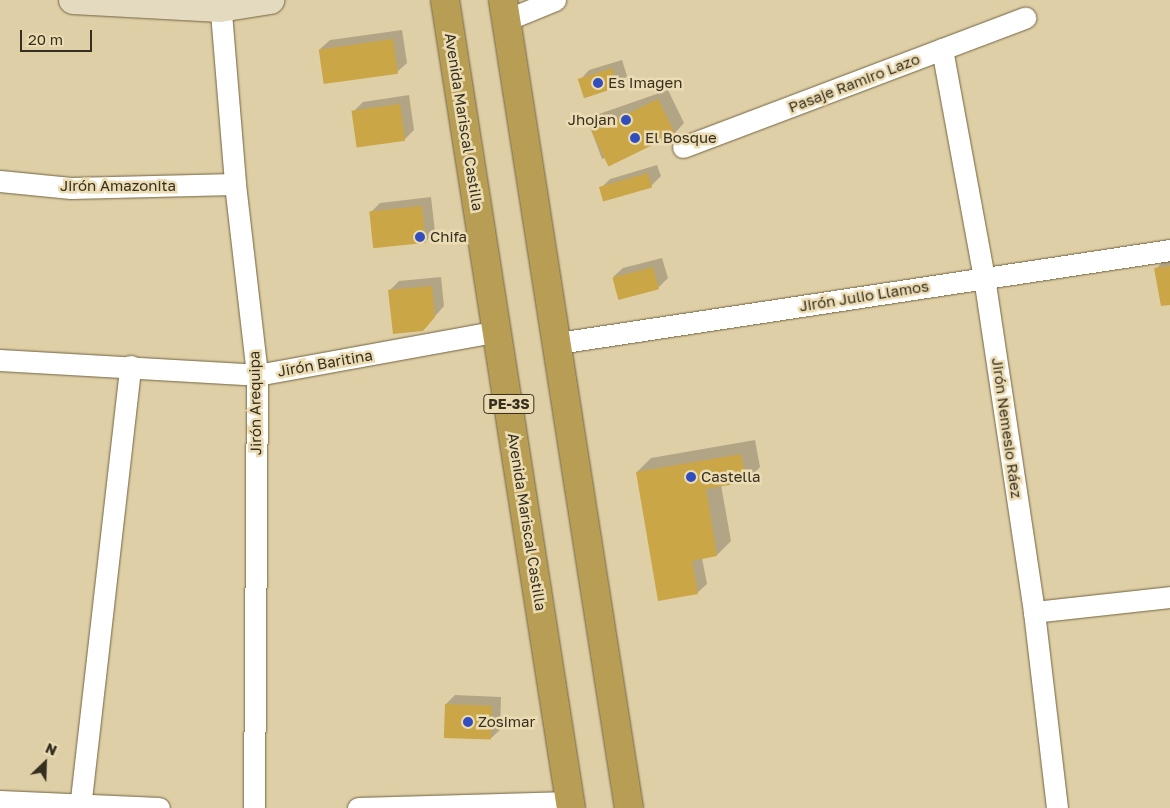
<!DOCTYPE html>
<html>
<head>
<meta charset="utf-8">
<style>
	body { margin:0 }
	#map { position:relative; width:1170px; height:808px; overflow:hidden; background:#dfcfa7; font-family:"Golos Text",sans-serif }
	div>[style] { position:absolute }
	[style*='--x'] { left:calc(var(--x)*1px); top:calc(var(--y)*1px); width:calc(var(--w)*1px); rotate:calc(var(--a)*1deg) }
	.shadow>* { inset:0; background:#0003 }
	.building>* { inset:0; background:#caa646; transform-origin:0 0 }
	.roads { filter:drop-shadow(0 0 1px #736440) drop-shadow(0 0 1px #736440) }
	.minor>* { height:21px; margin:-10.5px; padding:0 10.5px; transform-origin:10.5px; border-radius:10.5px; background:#fff }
	.secondary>* { height:28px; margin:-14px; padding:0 14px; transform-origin:14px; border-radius:14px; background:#e4dabf }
	.trunk>* { height:28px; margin:-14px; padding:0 14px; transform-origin:14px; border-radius:14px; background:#b79e54 }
	.dots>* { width:14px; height:14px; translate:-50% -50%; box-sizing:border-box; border:2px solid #ecdcb4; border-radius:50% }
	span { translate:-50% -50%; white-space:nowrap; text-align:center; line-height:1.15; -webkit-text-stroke:5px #ecdcb4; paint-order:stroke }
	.shield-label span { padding:1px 4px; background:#ecdcb4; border:1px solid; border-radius:4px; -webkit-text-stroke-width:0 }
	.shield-label { font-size:14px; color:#352f1f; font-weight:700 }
	.poi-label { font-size:15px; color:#352f1f }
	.left { translate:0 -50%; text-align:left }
	.right { translate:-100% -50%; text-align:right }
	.street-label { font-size:15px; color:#352f1f }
	.north { position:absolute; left:20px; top:738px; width:50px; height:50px; -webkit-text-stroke:4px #ecdcb4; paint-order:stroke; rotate:24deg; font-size:14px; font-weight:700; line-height:20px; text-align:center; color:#352f1f }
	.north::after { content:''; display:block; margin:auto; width:18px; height:22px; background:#352f1f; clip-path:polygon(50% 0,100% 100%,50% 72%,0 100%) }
	.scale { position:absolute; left:20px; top:30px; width:72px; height:22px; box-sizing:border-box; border:2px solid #352f1f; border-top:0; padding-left:6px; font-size:15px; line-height:18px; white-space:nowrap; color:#352f1f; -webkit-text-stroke:4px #ecdcb4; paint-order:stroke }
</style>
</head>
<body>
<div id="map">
	<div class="shadow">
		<div style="clip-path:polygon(402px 30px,407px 63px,397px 72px,320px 49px,330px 40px)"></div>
		<div style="clip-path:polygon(622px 60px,627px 76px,617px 85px,580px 80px,589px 70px)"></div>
		<div style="clip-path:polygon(668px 90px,684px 123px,675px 133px,602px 159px,589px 124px,599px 114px)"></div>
		<div style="clip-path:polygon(409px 95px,414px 130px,404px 140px,354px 111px,363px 102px)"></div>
		<div style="clip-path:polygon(657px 165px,661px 176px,651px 186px,601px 188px,610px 179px)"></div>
		<div style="clip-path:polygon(431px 197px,435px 232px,426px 241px,370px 213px,380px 203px)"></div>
		<div style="clip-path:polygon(1170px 254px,1170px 303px,1156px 269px)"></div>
		<div style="clip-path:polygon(662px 258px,668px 278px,658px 288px,613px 277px,623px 268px)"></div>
		<div style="clip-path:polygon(441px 277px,444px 306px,423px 330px,389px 291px,399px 281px)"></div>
		<div style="clip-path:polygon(755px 440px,760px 467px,746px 481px,721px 485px,731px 541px,717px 555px,702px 558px,707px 584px,697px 593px,637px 472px,651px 458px)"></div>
		<div style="clip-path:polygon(455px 695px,501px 697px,500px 730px,490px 739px,446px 704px)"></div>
	</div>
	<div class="building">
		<div style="left:393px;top:39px;width:35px;height:75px;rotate:82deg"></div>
		<div style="left:612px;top:68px;width:20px;height:36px;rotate:72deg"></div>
		<div style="left:658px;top:99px;width:39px;height:74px;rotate:64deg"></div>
		<div style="left:400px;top:104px;width:37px;height:49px;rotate:82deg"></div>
		<div style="left:648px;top:173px;width:15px;height:51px;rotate:74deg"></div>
		<div style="left:422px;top:206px;width:37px;height:53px;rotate:84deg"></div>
		<div style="clip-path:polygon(1170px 266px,1170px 305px,1161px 306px,1154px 268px)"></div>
		<div style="left:653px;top:267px;width:23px;height:42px;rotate:75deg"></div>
		<div style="clip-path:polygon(432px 286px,435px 317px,423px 331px,393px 334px,388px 290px)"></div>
		<div style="clip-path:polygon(741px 454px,747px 482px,706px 489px,717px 556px,692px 561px,698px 594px,658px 601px,636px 472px)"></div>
		<div style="left:445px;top:704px;width:47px;height:34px;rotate:2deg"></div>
	</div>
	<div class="roads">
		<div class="minor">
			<div style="--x:220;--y:0;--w:185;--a:85.3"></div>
			<div style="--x:235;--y:184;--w:192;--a:83.4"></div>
			<div style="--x:257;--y:375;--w:433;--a:90.4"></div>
			<div style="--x:506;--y:20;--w:53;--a:-22.2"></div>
			<div style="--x:942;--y:49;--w:232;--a:79.6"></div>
			<div style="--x:984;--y:277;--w:339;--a:81.5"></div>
			<div style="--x:1034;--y:612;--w:197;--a:83.3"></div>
			<div style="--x:683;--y:147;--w:366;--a:-20.7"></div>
			<div style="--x:0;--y:181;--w:71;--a:5.6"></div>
			<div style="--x:71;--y:188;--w:164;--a:-1.4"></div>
			<div style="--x:558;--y:343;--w:619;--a:-8.64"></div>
			<div style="--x:0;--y:360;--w:257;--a:3.3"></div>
			<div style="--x:257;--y:375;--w:245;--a:-10.3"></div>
			<div style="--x:1034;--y:612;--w:137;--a:-6.3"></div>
			<div style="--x:0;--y:801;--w:159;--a:2.5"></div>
			<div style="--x:80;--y:808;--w:445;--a:-83.5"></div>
			<div style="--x:358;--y:808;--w:212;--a:-1.6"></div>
		</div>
		<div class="secondary">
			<div style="--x:73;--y:0;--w:147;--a:3.1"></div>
			<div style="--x:220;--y:8;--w:51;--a:-9.1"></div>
		</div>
		<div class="trunk">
			<div style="--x:445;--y:0;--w:818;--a:81.14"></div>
			<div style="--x:503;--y:0;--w:818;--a:81.14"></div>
		</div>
	</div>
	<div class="dots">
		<div style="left:598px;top:83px;background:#324dbe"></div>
		<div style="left:626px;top:120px;background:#324dbe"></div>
		<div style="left:635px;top:138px;background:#324dbe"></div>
		<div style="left:420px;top:237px;background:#324dbe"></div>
		<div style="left:691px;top:477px;background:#324dbe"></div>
		<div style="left:468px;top:722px;background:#324dbe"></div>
	</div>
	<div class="shield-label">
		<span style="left:509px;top:404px">PE-3S</span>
	</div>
	<div class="poi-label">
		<span class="left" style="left:608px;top:83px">Es Imagen</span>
		<span class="right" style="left:616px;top:120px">Jhojan</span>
		<span class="left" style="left:645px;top:138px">El Bosque</span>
		<span class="left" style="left:430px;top:237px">Chifa</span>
		<span class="left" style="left:701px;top:477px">Castella</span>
		<span class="left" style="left:478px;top:722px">Zosimar</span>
	</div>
	<div class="street-label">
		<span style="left:854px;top:83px;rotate:-21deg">Pasaje Ramiro Lazo</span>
		<span style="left:464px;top:122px;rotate:81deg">Avenida Mariscal Castilla</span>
		<span style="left:118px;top:186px">Jirón Amazonita</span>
		<span style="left:864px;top:296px;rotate:-9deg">Jirón Julio Llamos</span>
		<span style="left:325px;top:363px;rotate:-10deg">Jirón Baritina</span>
		<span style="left:255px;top:403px;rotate:-91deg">Jirón Arequipa</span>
		<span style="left:1007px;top:428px;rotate:82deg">Jirón Nemesio Ráez</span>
		<span style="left:527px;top:522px;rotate:81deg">Avenida Mariscal Castilla</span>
	</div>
	<div class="north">N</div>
	<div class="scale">20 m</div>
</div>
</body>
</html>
